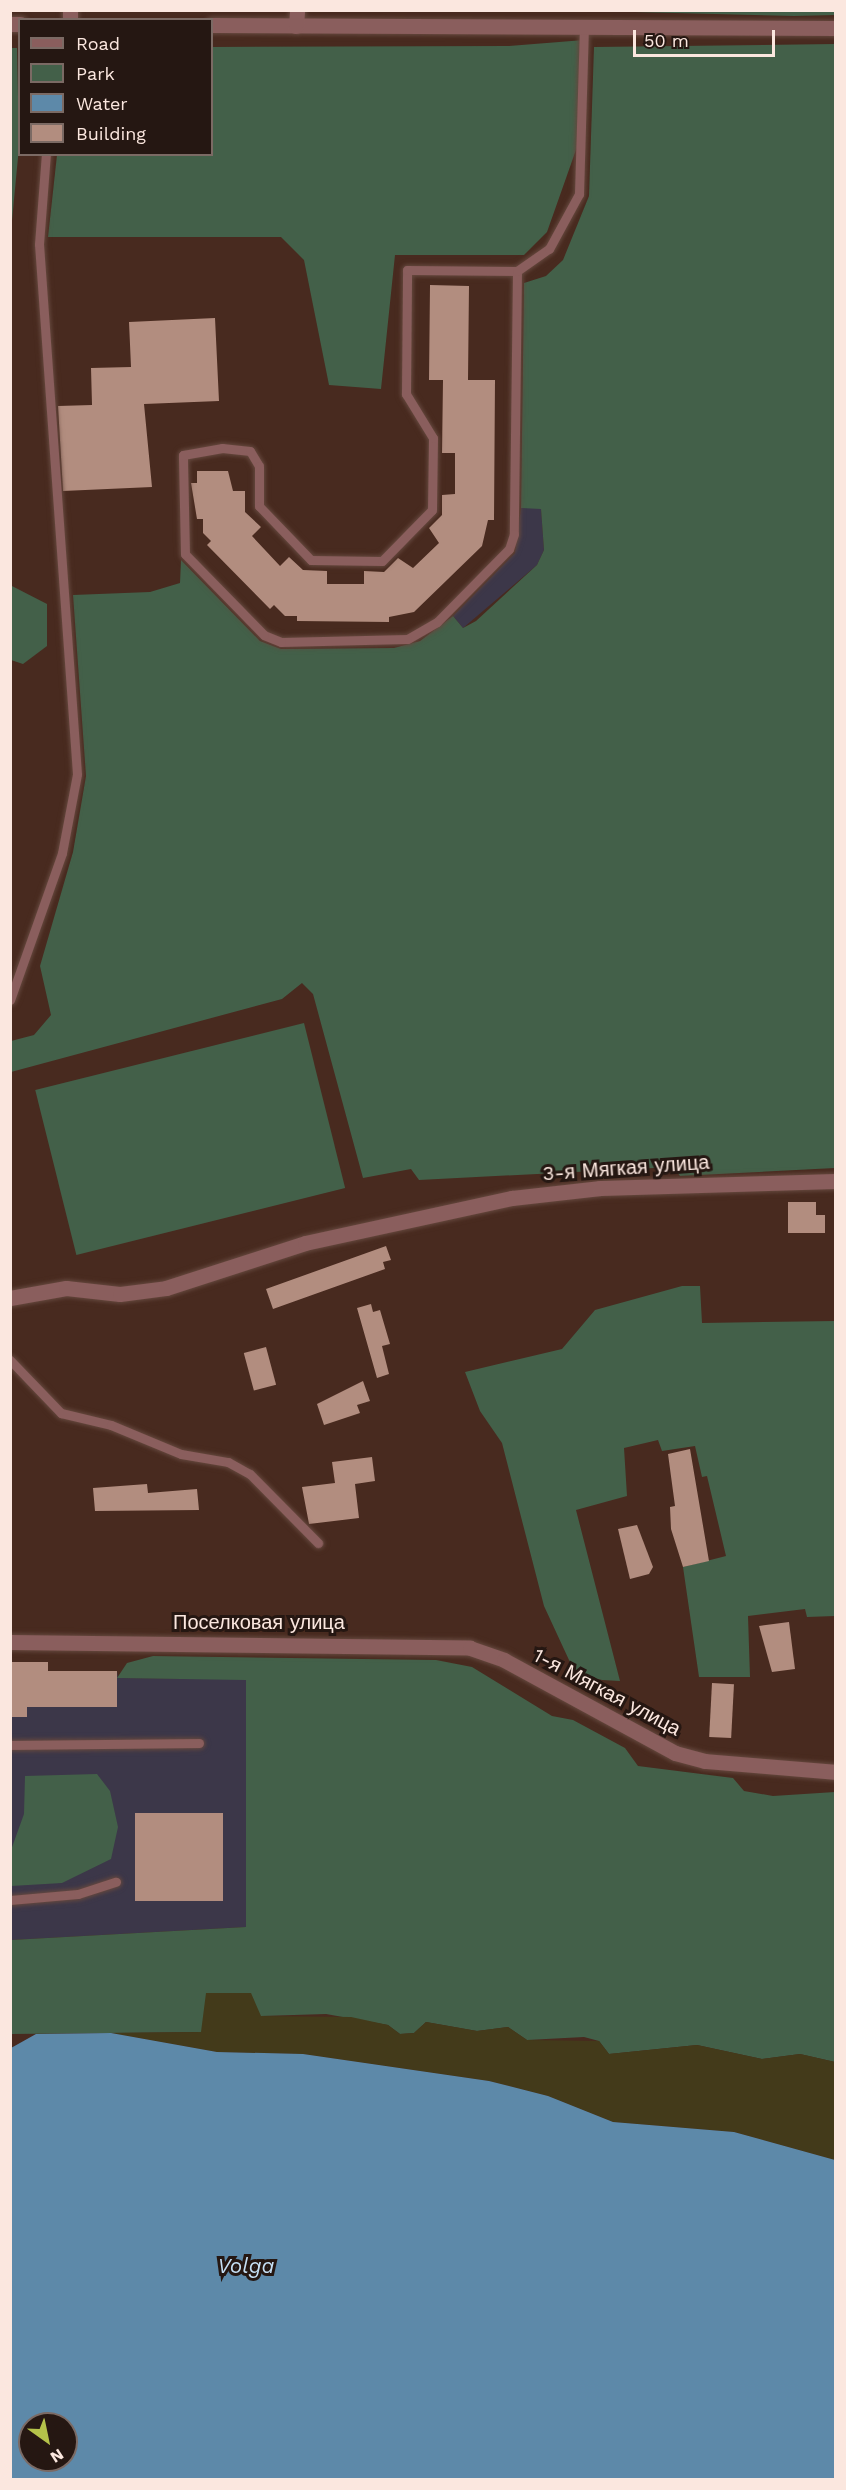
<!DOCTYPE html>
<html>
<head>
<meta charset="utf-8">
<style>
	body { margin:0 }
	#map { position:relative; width:846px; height:2490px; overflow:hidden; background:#482a1f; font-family:"Work Sans",sans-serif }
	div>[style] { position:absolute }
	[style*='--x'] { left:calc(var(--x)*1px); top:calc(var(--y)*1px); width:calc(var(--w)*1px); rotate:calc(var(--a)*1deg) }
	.industrial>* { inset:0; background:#3c3749 }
	.green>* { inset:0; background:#436049; transform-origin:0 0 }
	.sand>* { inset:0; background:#433a1a }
	.water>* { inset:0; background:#5d89a9 }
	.building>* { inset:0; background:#b28d7f; transform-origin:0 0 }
	.roads { filter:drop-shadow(0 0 2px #65483e) drop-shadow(0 0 2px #65483e) }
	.lane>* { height:9px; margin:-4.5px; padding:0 4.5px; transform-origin:4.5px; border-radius:4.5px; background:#8a5e5d }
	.street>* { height:15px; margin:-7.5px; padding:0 7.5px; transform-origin:7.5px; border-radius:7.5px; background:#8a5e5d }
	span { translate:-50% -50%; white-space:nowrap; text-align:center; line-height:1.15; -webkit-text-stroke:6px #251712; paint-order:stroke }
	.street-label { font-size:20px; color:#fbe7df }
	.water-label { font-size:21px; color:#c5dff4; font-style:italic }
	.frame { position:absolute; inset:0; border:12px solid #fbe7df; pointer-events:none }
	.legend { position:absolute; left:18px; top:18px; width:195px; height:138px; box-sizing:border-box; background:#251712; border:2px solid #7b6a64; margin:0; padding:8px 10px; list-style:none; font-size:18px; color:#fbe7df }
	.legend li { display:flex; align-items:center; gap:12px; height:30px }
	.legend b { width:30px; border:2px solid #7b6a64 }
	.north { position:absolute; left:18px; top:2412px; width:60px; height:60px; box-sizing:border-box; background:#251712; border:2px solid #7b6a64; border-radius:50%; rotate:147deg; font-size:16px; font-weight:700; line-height:24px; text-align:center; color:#fbe7df }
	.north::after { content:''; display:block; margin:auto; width:21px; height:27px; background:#b4c24a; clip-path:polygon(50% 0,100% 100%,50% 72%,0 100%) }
	.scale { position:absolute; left:633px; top:30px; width:142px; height:27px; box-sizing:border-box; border:3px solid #fbe7df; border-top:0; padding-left:8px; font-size:18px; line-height:21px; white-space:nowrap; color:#fbe7df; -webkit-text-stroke:4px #251712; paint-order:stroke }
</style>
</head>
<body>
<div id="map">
	<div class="industrial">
		<div style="clip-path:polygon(521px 508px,541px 508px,544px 550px,537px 565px,463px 628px,453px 616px,515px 553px)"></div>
		<div style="clip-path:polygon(11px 1662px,48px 1671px,117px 1671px,118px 1678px,246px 1679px,246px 1927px,11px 1940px)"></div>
	</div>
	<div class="green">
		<div style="clip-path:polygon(835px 10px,835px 15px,794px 16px,595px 11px)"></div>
		<div style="clip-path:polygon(584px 40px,583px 130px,547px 232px,524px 255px,395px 255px,381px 389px,329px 385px,304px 260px,281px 237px,48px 237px,57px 155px,212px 154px,212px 47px,509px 46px)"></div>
		<div style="clip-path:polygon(835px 44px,835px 1168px,680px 1176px,673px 1167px,419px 1180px,411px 1169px,363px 1178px,313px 994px,302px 983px,282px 999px,11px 1072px,11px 1041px,34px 1035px,51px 1015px,40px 966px,73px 852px,86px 776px,73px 595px,150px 592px,180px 583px,181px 560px,260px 641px,281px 649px,394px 648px,420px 641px,453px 616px,463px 628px,476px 621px,537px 565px,544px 550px,541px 509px,521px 508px,524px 283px,546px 276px,563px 260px,589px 196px,594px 47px)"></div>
		<div style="clip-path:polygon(11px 48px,17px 48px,19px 147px,11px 231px)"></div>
		<div style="clip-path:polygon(10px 585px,47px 604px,47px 646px,23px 664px,11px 660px)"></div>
		<div style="left:304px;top:1023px;width:170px;height:277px;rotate:76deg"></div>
		<div style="clip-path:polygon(682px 1286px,700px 1286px,702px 1323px,835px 1321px,835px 1616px,807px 1617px,805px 1609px,748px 1616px,750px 1677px,699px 1677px,683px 1567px,726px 1556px,707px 1476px,702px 1477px,695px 1446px,662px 1451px,658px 1440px,624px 1448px,627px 1496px,576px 1510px,620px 1681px,602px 1680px,575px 1673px,544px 1606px,502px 1443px,480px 1411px,465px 1372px,562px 1349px,595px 1310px)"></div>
		<div style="clip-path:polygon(153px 1656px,436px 1660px,472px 1667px,552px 1716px,573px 1720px,625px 1748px,638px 1766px,733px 1778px,744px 1791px,773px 1796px,835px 1792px,835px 2062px,800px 2054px,762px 2059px,697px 2045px,609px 2054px,599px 2041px,584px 2037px,527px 2040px,508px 2027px,477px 2031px,426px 2022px,414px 2033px,400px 2034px,388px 2025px,326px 2014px,261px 2016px,201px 2032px,11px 2034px,11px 1940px,246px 1927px,246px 1680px,117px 1678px,127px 1663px)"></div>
		<div style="clip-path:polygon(97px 1774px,110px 1791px,118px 1827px,111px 1859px,62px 1883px,11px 1886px,11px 1850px,24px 1814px,25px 1776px)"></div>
	</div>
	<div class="sand">
		<div style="clip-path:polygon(206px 1993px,251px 1993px,261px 2016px,351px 2017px,388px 2025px,400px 2034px,414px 2033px,426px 2022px,477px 2031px,508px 2027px,527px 2040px,599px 2041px,609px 2054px,697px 2045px,762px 2059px,800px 2054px,835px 2062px,835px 2160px,734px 2132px,613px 2122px,548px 2096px,489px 2081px,303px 2054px,217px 2052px,111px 2033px,201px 2032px)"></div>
	</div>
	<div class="water">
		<div style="clip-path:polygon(evenodd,111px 2033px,217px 2052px,303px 2054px,489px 2081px,548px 2096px,613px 2122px,734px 2132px,835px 2160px,835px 2479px,11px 2479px,11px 2048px,36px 2034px,111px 2033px,30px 2424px,66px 2424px,66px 2460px,30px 2460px,30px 2424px)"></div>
	</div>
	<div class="building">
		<div style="clip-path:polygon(430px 285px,469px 286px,468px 380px,495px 380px,494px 520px,488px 520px,482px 546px,414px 612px,389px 617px,389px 622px,297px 621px,297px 616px,285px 616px,274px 605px,270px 609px,207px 545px,211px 541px,203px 533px,203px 519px,197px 519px,191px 483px,197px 483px,197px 471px,228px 471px,233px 491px,245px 491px,245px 512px,261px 527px,252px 536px,280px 566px,289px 557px,303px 570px,327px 571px,327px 584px,364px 584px,364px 571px,384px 572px,398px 558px,413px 568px,439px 543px,429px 528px,442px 515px,442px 495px,455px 494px,455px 453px,442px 453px,443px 380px,429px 380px)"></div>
		<div style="clip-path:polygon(215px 318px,219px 401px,144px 404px,152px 487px,63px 491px,58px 406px,92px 405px,91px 368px,131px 367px,129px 322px)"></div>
		<div style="clip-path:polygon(788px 1202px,816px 1202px,816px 1215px,825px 1215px,825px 1233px,788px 1233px)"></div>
		<div style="clip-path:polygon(386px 1246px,391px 1260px,383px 1262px,385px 1269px,273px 1309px,266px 1289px)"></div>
		<div style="clip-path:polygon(371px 1304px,373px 1312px,380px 1310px,390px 1344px,382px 1346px,389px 1374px,377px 1378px,357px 1308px)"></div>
		<div style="left:266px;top:1347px;width:39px;height:23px;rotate:75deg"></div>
		<div style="clip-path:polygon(363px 1381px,370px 1401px,357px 1405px,360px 1413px,324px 1425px,317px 1404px)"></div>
		<div style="clip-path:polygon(690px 1449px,709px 1561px,683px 1567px,671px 1529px,670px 1507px,675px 1506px,668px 1454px)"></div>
		<div style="clip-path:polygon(372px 1457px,375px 1481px,355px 1484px,359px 1518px,309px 1524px,302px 1487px,335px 1483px,332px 1462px)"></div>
		<div style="clip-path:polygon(147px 1484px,148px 1493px,197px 1489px,199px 1510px,95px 1511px,93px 1488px)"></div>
		<div style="clip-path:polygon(637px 1525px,653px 1567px,649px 1574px,630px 1579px,618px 1529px)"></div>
		<div style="clip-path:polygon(789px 1622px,795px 1669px,772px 1672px,759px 1626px)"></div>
		<div style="clip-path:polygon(10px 1662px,48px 1662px,48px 1671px,117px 1671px,117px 1707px,27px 1707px,27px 1717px,10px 1717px)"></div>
		<div style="left:712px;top:1683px;width:22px;height:54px;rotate:3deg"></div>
		<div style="left:135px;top:1813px;width:88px;height:88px"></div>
	</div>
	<div class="roads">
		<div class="lane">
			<div style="--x:517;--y:271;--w:263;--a:90.7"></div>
			<div style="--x:514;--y:534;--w:16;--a:108"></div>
			<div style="--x:509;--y:549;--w:103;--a:134.6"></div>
			<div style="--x:437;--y:622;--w:34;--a:150"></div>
			<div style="--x:407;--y:639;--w:126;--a:178.6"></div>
			<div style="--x:281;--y:642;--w:18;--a:-158"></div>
			<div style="--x:264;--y:635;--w:113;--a:-134.3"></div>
			<div style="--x:185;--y:554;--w:99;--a:-91.2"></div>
			<div style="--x:183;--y:455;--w:40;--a:-10"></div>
			<div style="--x:222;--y:448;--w:28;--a:6"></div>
			<div style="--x:250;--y:451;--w:17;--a:59"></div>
			<div style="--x:259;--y:466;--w:40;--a:90"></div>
			<div style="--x:259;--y:506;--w:75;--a:46.1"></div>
			<div style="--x:311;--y:560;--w:71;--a:0.8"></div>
			<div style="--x:382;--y:561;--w:71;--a:-45.6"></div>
			<div style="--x:432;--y:510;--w:72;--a:-89.2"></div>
			<div style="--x:433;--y:438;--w:52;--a:-121.5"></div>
			<div style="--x:406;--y:394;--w:124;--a:-89.5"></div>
			<div style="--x:407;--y:270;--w:110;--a:0.5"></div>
			<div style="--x:517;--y:271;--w:39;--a:-35"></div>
			<div style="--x:549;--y:249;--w:63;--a:-61.4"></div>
			<div style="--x:579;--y:194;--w:165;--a:-88.3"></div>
			<div style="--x:10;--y:1000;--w:156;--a:-70.5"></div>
			<div style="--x:62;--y:853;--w:80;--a:-79.2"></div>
			<div style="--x:77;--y:774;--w:531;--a:-94.1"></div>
			<div style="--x:39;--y:244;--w:90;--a:-85.6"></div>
			<div style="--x:10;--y:1360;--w:74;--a:46.1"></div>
			<div style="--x:61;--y:1413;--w:51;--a:13.5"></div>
			<div style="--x:111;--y:1425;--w:76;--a:22.5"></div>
			<div style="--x:181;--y:1454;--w:48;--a:9.7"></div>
			<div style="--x:228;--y:1462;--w:25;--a:29"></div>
			<div style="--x:250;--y:1474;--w:97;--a:45.4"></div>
			<div style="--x:10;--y:1745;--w:189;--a:-0.6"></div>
			<div style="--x:10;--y:1900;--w:68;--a:-5"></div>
			<div style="--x:78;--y:1894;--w:40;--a:-18"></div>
		</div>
		<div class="street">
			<div style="--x:70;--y:20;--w:10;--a:-90"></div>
			<div style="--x:10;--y:24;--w:10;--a:0"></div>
			<div style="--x:212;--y:25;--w:624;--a:0.28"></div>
			<div style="--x:296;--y:26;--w:16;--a:-86"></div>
			<div style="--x:10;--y:1298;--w:57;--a:-10.1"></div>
			<div style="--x:66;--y:1288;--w:54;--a:6.3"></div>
			<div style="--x:120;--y:1294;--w:46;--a:-7.4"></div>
			<div style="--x:166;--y:1288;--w:146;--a:-17.9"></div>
			<div style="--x:305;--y:1243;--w:212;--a:-12.3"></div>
			<div style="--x:512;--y:1198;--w:89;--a:-6.5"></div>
			<div style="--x:600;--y:1188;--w:236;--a:-1.7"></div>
			<div style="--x:10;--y:1642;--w:460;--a:0.7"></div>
			<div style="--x:470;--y:1648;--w:36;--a:19"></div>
			<div style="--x:504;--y:1660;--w:195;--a:28.5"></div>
			<div style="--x:675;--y:1753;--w:31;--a:15"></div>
			<div style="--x:705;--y:1761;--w:131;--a:4.8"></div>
		</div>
	</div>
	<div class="street-label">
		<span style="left:626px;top:1168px;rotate:-4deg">3-я Мягкая улица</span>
		<span style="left:259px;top:1622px">Поселковая улица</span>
		<span style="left:607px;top:1692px;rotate:28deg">1-я Мягкая улица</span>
	</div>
	<div class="water-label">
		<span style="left:246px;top:2266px">Volga</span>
	</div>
	<div class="frame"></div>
	<ul class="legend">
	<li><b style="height:8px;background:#8a5e5d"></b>Road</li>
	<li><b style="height:16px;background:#436049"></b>Park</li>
	<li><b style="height:16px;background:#5d89a9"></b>Water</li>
	<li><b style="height:16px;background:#b28d7f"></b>Building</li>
	</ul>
	<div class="north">N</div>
	<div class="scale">50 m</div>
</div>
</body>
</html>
